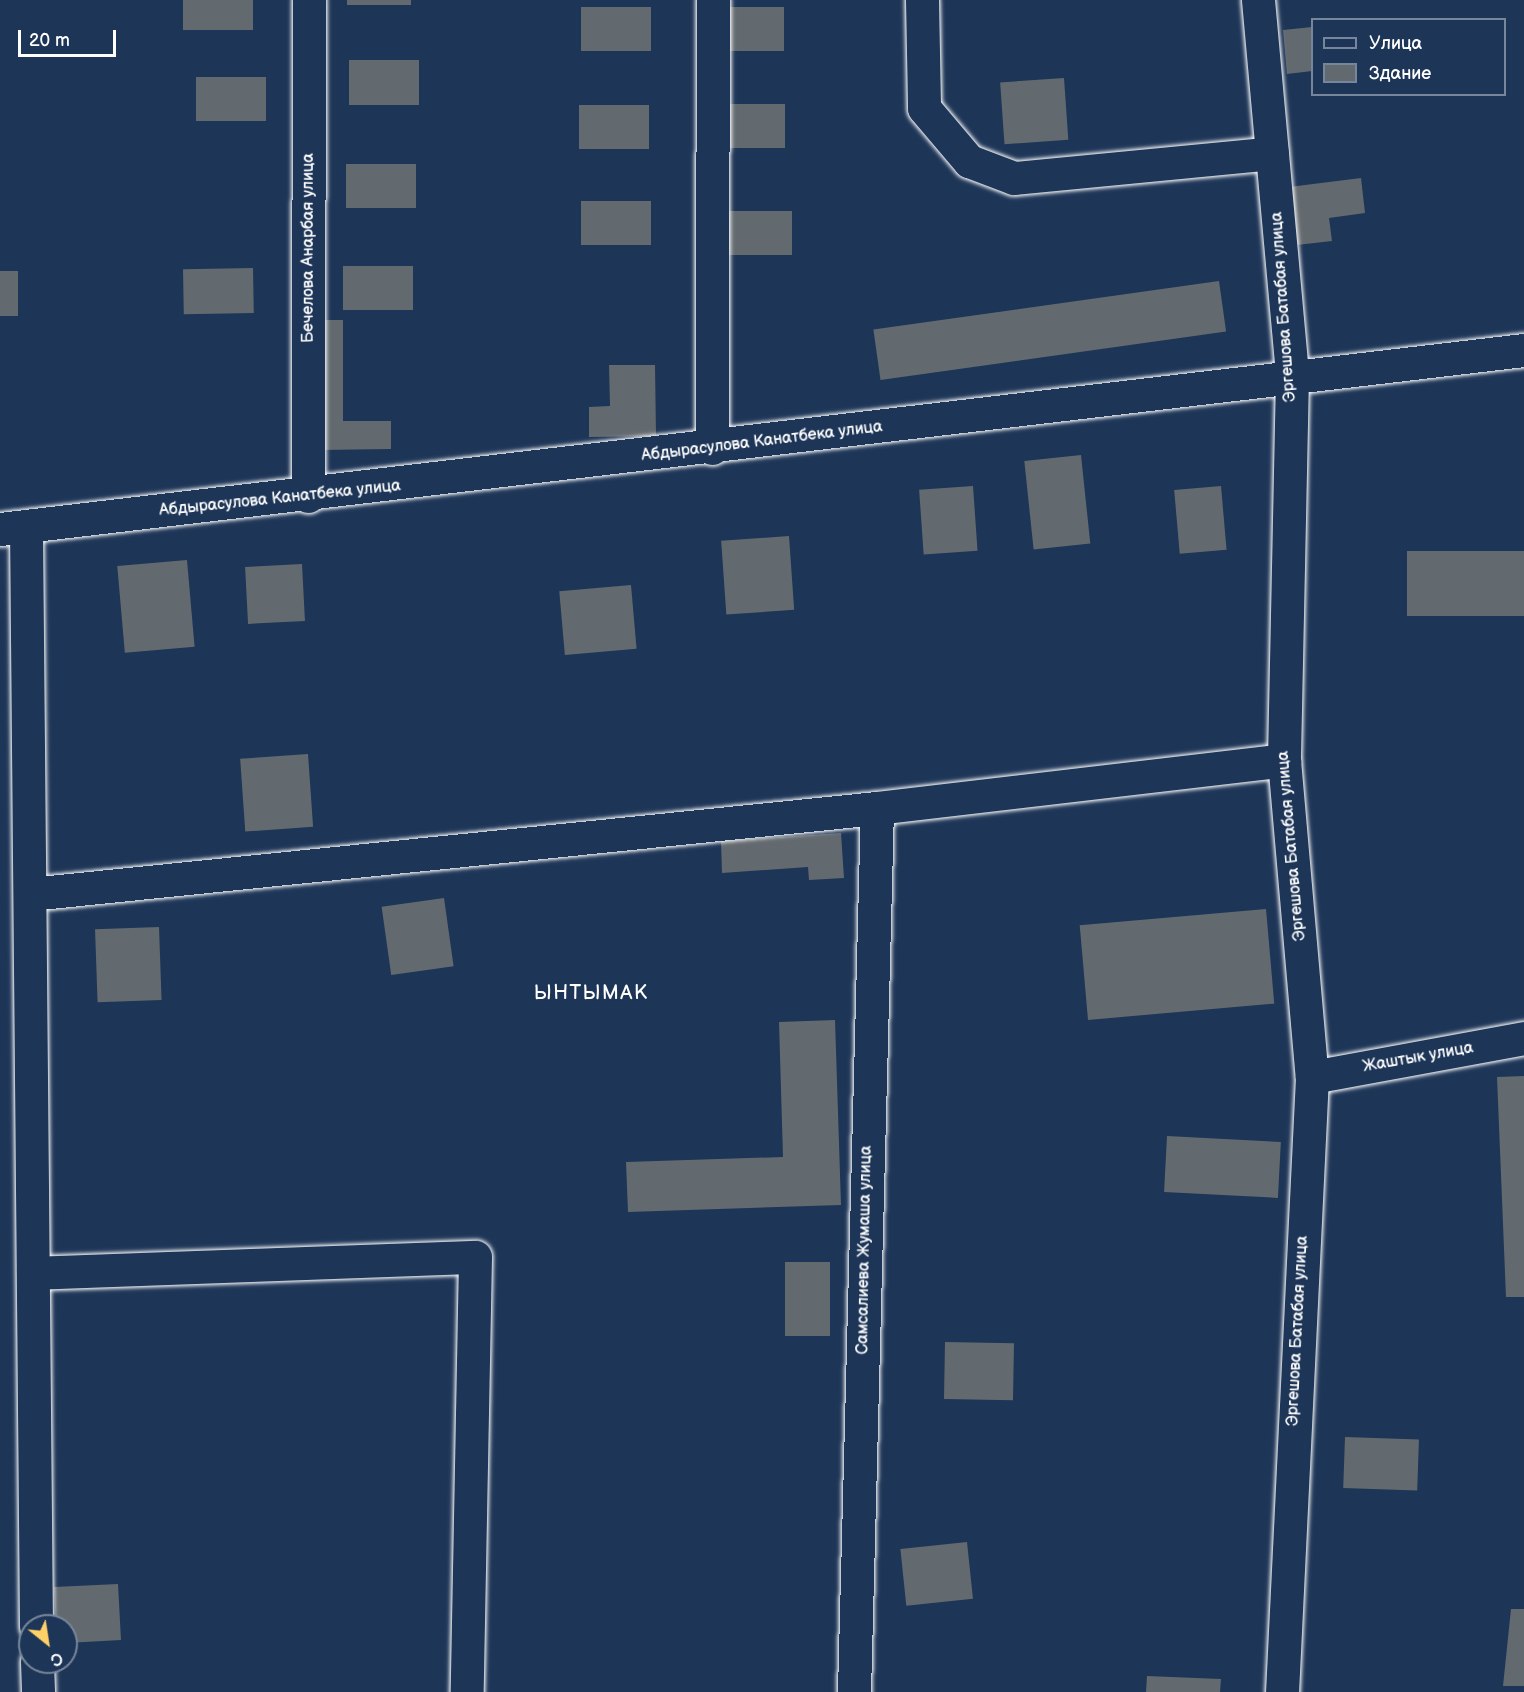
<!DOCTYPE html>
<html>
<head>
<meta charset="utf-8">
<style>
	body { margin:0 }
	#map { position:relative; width:1524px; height:1692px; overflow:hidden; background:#1d3557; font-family:"Balsamiq Sans",sans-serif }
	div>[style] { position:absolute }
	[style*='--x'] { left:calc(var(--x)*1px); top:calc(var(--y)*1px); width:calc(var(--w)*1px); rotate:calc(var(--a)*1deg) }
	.building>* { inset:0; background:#636a6f; transform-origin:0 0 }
	.roads { filter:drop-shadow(0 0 2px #fff) drop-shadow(0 0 2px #fff) }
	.minor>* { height:33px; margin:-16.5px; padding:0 16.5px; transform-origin:16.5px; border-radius:16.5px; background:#1d3557 }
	span { translate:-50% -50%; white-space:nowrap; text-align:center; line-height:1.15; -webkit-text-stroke:4.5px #1d3557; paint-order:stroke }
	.street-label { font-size:16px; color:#fff }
	.quarter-label { font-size:20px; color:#fff; letter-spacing:1.5px }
	.legend { position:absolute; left:1311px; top:18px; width:195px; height:78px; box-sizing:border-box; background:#1d3557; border:2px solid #77869a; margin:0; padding:8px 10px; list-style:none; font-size:18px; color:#fff }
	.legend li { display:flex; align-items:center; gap:12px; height:30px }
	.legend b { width:30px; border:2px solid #77869a }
	.north { position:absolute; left:18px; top:1614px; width:60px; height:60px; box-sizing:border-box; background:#1d3557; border:2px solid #77869a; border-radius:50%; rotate:150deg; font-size:16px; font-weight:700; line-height:24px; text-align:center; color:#fff }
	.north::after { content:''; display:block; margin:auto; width:21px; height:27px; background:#ffd166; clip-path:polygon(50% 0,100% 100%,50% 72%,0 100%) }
	.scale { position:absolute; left:18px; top:30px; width:98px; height:27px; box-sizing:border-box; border:3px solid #fff; border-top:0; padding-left:8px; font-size:18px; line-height:21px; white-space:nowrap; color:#fff; -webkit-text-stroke:4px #1d3557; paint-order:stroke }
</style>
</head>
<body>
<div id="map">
	<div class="building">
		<div style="left:183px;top:0;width:70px;height:30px"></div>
		<div style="left:347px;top:0;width:64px;height:5px"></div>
		<div style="left:651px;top:7px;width:44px;height:70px;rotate:90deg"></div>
		<div style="left:784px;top:7px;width:44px;height:70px;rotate:90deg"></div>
		<div style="clip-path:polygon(1312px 27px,1312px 71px,1287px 74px,1283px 30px)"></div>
		<div style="left:349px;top:60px;width:70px;height:45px"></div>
		<div style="left:266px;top:77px;width:44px;height:70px;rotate:90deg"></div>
		<div style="left:1064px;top:78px;width:62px;height:64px;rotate:86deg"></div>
		<div style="left:785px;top:104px;width:44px;height:70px;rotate:90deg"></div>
		<div style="left:649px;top:105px;width:44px;height:70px;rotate:90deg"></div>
		<div style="left:416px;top:164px;width:44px;height:70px;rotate:90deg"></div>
		<div style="clip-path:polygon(1361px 178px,1365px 213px,1329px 218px,1332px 241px,1288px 246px,1281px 188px)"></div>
		<div style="left:651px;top:201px;width:44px;height:70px;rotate:90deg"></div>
		<div style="left:792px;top:211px;width:44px;height:70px;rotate:90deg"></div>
		<div style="left:413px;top:266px;width:44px;height:70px;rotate:90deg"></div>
		<div style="left:253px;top:268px;width:45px;height:70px;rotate:89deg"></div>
		<div style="left:0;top:271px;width:18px;height:45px"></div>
		<div style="left:1219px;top:281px;width:51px;height:349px;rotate:82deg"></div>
		<div style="clip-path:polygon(318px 320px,343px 320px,343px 421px,391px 421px,391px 449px,318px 450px)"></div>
		<div style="clip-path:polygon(609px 365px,655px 365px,656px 436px,589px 437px,589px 407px,610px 406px)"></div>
		<div style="left:1081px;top:455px;width:89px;height:57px;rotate:84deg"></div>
		<div style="left:973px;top:486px;width:65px;height:54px;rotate:86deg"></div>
		<div style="left:1221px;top:486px;width:64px;height:47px;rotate:85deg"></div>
		<div style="left:789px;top:536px;width:74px;height:68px;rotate:86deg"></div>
		<div style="left:1524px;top:551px;width:65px;height:117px;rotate:90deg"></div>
		<div style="left:187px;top:560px;width:87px;height:70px;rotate:85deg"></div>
		<div style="left:302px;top:564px;width:57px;height:57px;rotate:87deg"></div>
		<div style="left:631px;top:585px;width:64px;height:72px;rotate:85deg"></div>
		<div style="left:308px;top:754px;width:73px;height:68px;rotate:86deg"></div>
		<div style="clip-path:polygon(841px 833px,844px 878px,809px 880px,808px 867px,722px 873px,721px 841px)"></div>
		<div style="left:444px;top:898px;width:69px;height:63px;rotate:82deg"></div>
		<div style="left:1266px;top:909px;width:95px;height:187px;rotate:85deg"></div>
		<div style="left:159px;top:927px;width:73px;height:64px;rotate:88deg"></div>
		<div style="clip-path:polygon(835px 1020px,841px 1205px,628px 1212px,626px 1162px,783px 1157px,779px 1022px)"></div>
		<div style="clip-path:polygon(1524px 1076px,1524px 1297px,1506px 1297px,1497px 1077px)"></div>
		<div style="left:1167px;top:1136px;width:114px;height:56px;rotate:3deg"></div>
		<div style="left:785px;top:1262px;width:45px;height:74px"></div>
		<div style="left:945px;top:1342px;width:69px;height:57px;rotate:1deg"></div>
		<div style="left:1345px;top:1437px;width:74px;height:51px;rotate:2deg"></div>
		<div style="left:967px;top:1542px;width:57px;height:67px;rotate:84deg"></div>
		<div style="clip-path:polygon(118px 1584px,121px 1640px,66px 1643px,66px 1626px,56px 1626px,54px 1587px)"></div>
		<div style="clip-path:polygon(1511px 1609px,1524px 1609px,1524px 1686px,1503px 1686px)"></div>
		<div style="clip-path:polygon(1147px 1676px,1221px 1679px,1220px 1692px,1146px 1692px)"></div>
	</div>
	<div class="roads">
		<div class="minor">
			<div style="--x:922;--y:0;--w:108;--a:88.9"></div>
			<div style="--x:924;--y:108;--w:70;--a:49.7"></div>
			<div style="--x:969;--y:161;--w:48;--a:20.7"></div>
			<div style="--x:1014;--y:178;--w:259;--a:-5.5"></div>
			<div style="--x:1258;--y:0;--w:378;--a:84.8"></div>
			<div style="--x:1292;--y:376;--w:384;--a:91.2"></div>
			<div style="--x:1284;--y:760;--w:318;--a:85"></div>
			<div style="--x:1312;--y:1077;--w:616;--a:92.79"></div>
			<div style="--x:712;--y:448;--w:448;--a:-89.9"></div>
			<div style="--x:308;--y:496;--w:496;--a:-89.9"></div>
			<div style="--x:26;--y:527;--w:1099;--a:89.48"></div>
			<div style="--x:0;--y:529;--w:1534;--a:-6.7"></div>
			<div style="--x:30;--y:894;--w:851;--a:-5.8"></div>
			<div style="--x:877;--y:808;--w:410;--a:-6.7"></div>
			<div style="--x:1312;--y:1077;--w:216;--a:-10.4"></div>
			<div style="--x:33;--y:1273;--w:442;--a:-2.1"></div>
			<div style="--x:475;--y:1257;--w:435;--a:91.1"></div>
			<div style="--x:37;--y:1662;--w:30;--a:88"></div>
			<div style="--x:854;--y:1692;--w:884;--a:-88.51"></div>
		</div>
	</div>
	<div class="street-label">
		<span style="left:309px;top:248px;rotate:-90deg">Бечелова Анарбая улица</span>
		<span style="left:1284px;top:307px;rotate:-94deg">Эргешова Батабая улица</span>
		<span style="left:762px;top:442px;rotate:-7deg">Абдырасулова Канатбека улица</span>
		<span style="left:280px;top:499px;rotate:-6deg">Абдырасулова Канатбека улица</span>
		<span style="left:1292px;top:846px;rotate:-95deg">Эргешова Батабая улица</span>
		<span style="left:1418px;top:1058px;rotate:-10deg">Жаштык улица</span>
		<span style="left:865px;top:1250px;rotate:-89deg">Самсалиева Жумаша улица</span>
		<span style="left:1298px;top:1331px;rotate:-87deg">Эргешова Батабая улица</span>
	</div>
	<div class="quarter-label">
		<span style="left:591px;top:993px">ЫНТЫМАК</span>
	</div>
	<ul class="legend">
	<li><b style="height:8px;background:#1d3557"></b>Улица</li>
	<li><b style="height:16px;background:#636a6f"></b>Здание</li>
	</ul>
	<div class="north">С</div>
	<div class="scale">20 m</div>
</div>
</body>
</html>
